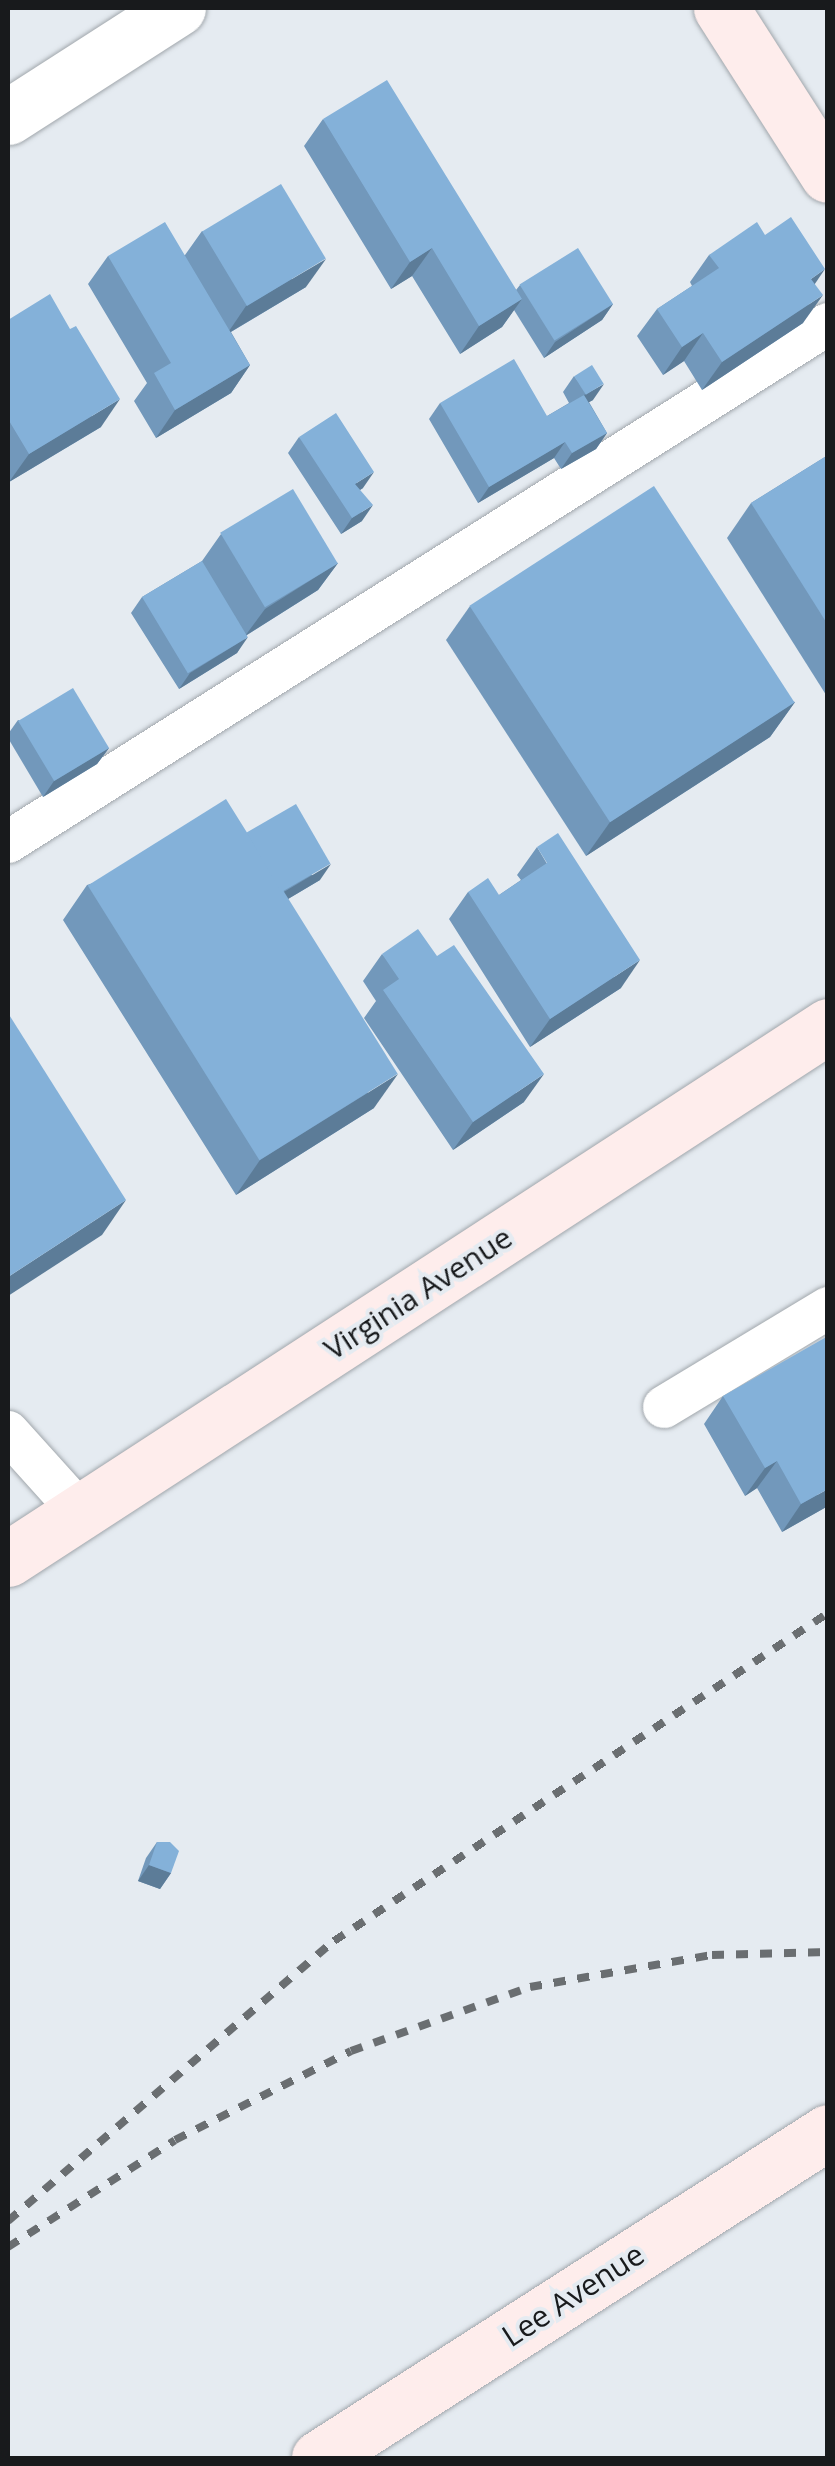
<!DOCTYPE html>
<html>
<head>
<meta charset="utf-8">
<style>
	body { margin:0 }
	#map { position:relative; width:835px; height:2466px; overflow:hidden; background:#e5ebf1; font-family:"Open Sans",sans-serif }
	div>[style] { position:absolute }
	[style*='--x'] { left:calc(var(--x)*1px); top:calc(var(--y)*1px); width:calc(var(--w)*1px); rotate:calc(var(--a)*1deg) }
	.roads { filter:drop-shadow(0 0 2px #a1a7ac) drop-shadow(0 0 2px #a1a7ac) }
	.lane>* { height:42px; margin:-21px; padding:0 21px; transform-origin:21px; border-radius:21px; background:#fff }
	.street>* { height:55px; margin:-27.5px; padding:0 27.5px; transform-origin:27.5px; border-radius:27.5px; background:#fff }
	.secondary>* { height:55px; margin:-27.5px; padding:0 27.5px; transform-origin:27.5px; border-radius:27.5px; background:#feedec }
	.rail>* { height:8px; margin-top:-4px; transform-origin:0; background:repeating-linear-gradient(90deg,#6a6e71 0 12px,transparent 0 24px) }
	.wall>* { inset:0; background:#7298bb }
	.shaded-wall>* { inset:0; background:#5c7c98 }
	.building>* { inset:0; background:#84b1d9; transform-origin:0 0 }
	span { translate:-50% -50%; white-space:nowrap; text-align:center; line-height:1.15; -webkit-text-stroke:8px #e5ebf1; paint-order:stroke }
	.street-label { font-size:30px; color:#181a1c }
	.frame { position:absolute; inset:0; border:10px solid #181a1c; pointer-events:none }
</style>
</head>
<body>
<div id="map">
	<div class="roads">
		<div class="lane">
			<div style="--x:8;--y:842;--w:970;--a:-32.28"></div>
			<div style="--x:664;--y:1407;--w:192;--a:-31.1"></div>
			<div style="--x:8;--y:1432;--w:108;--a:48"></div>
		</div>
		<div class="street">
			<div style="--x:8;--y:117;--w:202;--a:-32.7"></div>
		</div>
		<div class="secondary">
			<div style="--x:721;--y:8;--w:198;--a:57.4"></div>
			<div style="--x:8;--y:1559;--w:978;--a:-33.02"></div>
			<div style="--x:319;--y:2458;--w:604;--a:-32.64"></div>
		</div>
	</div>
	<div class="rail">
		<div style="--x:8;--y:2221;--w:430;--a:-40.7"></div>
		<div style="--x:334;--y:1941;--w:593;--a:-33.58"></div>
		<div style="--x:8;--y:2247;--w:198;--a:-32.6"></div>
		<div style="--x:175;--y:2140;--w:197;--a:-26.8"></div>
		<div style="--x:351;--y:2051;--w:190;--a:-19.7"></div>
		<div style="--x:530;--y:1987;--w:185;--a:-10"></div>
		<div style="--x:712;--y:1955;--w:116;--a:-1.5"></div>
	</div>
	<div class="wall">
		<div style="clip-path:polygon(323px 119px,516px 290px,520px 285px,613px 304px,602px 320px,544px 358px,514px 310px,502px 327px,460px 354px,412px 276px,391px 289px,304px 146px)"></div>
		<div style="clip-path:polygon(202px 231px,306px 287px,231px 332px,250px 365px,231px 393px,156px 438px,134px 401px,147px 383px,88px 284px,108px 256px,185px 255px)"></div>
		<div style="clip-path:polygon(765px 235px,815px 284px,803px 323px,702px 390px,684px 361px,663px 375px,637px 336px,657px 309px,692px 286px,690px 282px,709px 255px)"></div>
		<div style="clip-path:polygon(8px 320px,101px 427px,9px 482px,8px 479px)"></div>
		<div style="clip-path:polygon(574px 376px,593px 400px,589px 402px,607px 433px,596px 449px,561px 469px,554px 458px,478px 503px,429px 419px,440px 403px,547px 416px,569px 403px,563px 392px)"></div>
		<div style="clip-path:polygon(299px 437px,363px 488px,360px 490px,362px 521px,341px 534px,288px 453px)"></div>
		<div style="clip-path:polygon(828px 455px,828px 698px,727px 538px,751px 503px)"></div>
		<div style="clip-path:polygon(221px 534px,338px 563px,318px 590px,247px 635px,237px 653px,179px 689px,131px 613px,142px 597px,202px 561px)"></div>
		<div style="clip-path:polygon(470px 606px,795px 702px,770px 737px,586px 856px,446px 640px)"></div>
		<div style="clip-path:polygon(18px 720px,109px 748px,97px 764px,43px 797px,8px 738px,8px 734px)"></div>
		<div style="clip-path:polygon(247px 833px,320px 880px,288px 899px,374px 1108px,236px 1195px,63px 920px,87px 885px)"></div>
		<div style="clip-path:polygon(537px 847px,621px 988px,530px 1047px,449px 919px,468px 892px,499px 895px,521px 880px,517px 875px)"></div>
		<div style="clip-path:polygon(382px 954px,524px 1102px,453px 1150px,364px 1018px,376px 1001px,363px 981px)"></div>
		<div style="clip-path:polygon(723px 1396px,828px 1506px,782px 1532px,757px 1488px,745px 1496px,704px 1424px)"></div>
		<div style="clip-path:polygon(157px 1842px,171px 1873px,160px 1889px,138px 1881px,146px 1858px)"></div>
	</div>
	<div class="shaded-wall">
		<div style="clip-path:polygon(432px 248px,412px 276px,391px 289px,410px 262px)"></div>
		<div style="clip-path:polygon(326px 259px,306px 287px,227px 334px,246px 306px)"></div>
		<div style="clip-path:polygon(825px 269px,806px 297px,811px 279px)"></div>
		<div style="clip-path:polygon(823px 295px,803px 323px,702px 390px,722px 362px)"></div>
		<div style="clip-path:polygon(522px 299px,502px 327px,460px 354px,479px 326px)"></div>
		<div style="clip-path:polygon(613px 304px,602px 320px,544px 358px,555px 342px)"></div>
		<div style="clip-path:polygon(703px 333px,684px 361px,663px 375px,682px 347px)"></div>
		<div style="clip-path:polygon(250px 365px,231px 393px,156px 438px,175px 410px)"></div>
		<div style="clip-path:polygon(604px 384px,593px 400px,573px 411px,584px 395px)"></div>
		<div style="clip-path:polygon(120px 399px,101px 427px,9px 482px,29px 454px)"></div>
		<div style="clip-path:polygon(607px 433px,596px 449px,561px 469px,572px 453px)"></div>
		<div style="clip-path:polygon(565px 442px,554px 458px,478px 503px,489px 487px)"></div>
		<div style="clip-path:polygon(374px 472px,363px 488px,344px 500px,355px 484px)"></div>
		<div style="clip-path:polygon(373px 505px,362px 521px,341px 534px,352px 518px)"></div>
		<div style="clip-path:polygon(338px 563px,318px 590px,245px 636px,265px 609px)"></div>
		<div style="clip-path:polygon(248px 637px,237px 653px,179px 689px,190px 673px)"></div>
		<div style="clip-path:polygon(795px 702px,770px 737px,586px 856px,610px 822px)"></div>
		<div style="clip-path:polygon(109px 748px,97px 764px,43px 797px,54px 781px)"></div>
		<div style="clip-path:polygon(331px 864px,320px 880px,266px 912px,277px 896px)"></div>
		<div style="clip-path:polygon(640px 960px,621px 988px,530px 1047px,550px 1019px)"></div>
		<div style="clip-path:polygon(398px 1074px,374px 1108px,236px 1195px,260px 1160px)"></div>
		<div style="clip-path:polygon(544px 1074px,524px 1102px,453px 1150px,473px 1122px)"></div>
		<div style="clip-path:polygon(126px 1200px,102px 1235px,8px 1296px,8px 1277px)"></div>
		<div style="clip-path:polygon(777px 1461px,757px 1488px,745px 1496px,765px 1468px)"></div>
		<div style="clip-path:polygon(828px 1489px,828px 1506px,782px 1532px,801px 1504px)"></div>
		<div style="clip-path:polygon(149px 1865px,171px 1873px,160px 1889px,138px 1881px)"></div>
	</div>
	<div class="building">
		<div style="clip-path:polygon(387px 80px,522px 299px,479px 326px,432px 248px,410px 262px,323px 119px)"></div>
		<div style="left:281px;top:184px;width:87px;height:92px;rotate:59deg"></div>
		<div style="clip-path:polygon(791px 217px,825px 269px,811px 279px,823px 295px,722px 362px,703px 333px,682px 347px,657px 309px,719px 268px,709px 255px,757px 222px,765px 235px)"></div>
		<div style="clip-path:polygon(165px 222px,250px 365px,175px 410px,154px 373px,171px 363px,108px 256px)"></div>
		<div style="left:578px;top:248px;width:66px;height:69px;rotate:58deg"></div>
		<div style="clip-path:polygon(50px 294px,70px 329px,76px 326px,120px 399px,29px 454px,8px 419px,8px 320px)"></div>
		<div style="clip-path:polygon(514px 359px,547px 416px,584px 395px,607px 433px,572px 453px,565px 442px,489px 487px,440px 403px)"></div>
		<div style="left:592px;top:365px;width:22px;height:21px;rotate:58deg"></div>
		<div style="clip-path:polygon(336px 413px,374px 472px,355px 484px,373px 505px,352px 518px,299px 437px)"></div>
		<div style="clip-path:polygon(828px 455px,828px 625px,751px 503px)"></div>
		<div style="left:654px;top:486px;width:258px;height:220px;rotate:57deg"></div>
		<div style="left:293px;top:489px;width:87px;height:85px;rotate:59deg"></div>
		<div style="left:202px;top:561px;width:89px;height:70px;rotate:59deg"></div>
		<div style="left:73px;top:688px;width:70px;height:64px;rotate:59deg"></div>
		<div style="left:226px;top:799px;width:324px;height:163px;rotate:58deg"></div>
		<div style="left:296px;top:804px;width:69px;height:57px;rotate:60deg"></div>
		<div style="clip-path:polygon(558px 833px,640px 960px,550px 1019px,468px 892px,488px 878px,499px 895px,547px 863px,537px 847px)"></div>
		<div style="clip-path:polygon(418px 929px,437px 956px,454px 945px,544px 1074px,473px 1122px,383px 990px,399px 979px,382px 954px)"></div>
		<div style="clip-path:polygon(8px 1013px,126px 1200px,8px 1277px)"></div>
		<div style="clip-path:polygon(828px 1336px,828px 1489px,801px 1504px,777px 1461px,765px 1468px,723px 1396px)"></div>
		<div style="clip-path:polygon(157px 1842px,170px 1842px,179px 1851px,171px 1873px,149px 1865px)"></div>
	</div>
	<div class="street-label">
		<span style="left:418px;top:1293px;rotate:-33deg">Virginia Avenue</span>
		<span style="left:573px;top:2295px;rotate:-33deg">Lee Avenue</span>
	</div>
	<div class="frame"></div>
</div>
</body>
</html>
